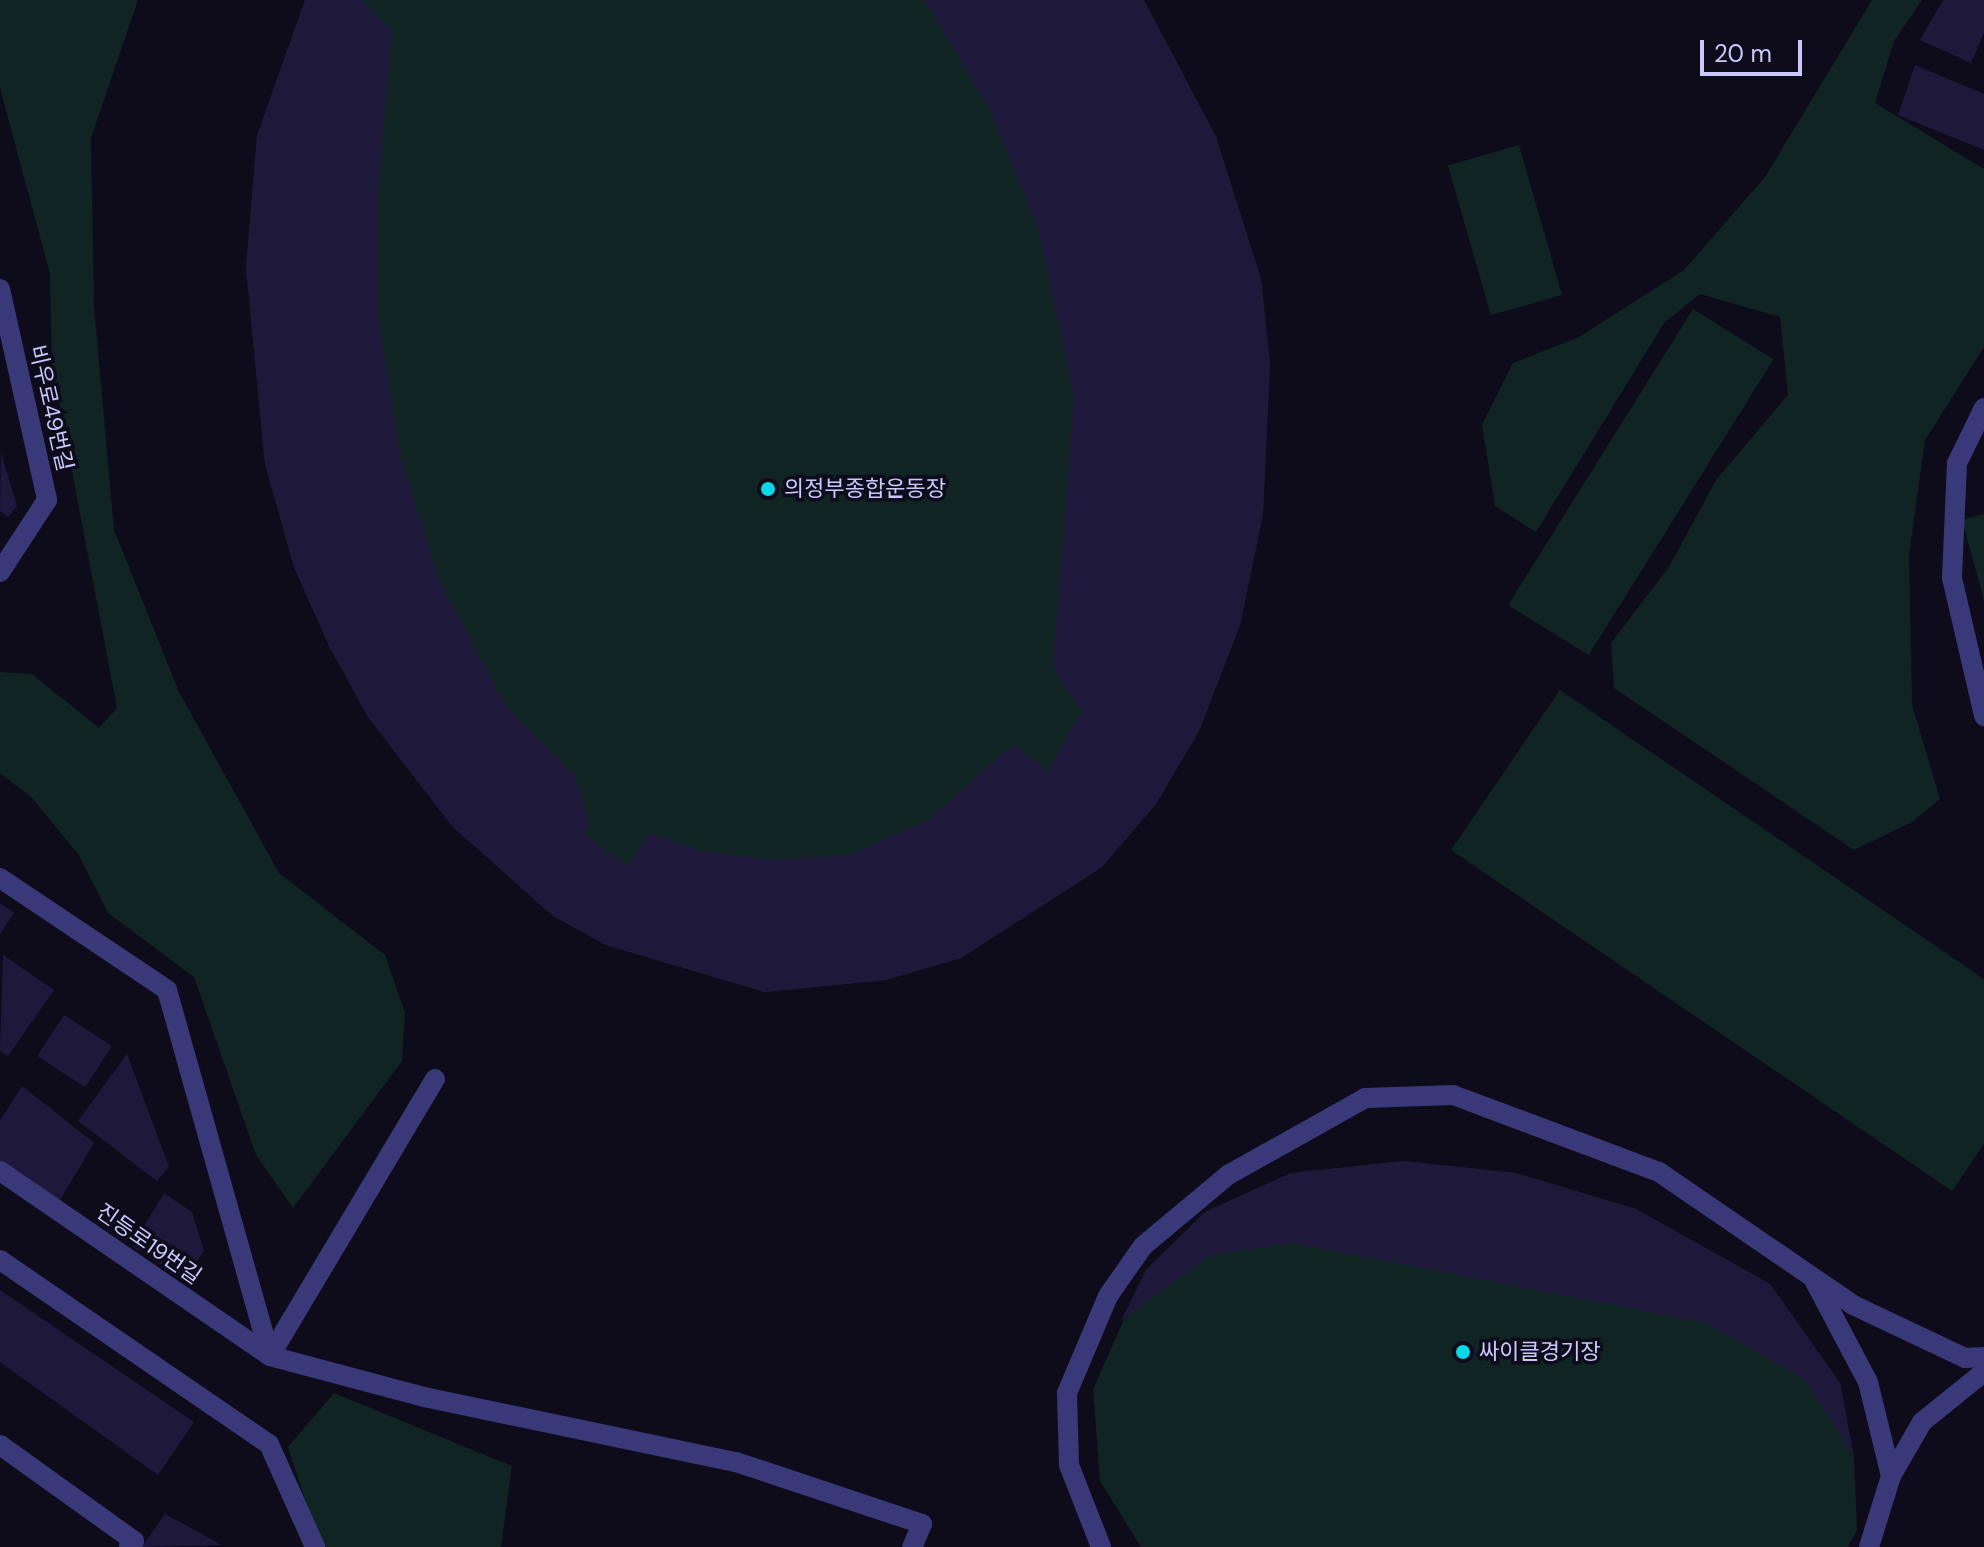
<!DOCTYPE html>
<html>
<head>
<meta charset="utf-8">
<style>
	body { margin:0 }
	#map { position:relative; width:1984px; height:1547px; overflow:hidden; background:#0e0c1b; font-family:"DM Sans","Noto Sans KR",sans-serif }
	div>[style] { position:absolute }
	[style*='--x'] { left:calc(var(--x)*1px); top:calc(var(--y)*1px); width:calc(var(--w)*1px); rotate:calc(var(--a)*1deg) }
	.green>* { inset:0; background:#0f2423; transform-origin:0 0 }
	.building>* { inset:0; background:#1e193b; transform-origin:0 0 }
	.service>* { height:20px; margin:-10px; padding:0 10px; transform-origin:10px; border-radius:10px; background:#393878 }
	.minor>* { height:20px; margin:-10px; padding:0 10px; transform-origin:10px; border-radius:10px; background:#393878 }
	.dots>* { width:22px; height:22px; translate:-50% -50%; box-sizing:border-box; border:4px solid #0e0c1b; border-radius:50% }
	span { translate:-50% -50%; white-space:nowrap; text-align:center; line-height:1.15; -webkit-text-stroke:7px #0e0c1b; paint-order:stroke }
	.street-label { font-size:22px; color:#ccc8fd }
	.poi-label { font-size:22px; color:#ccc8fd }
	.left { translate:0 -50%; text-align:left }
	.scale { position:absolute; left:1700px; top:40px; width:102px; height:36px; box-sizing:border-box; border:4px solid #ccc8fd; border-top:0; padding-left:10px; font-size:24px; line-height:28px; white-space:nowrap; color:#ccc8fd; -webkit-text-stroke:6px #0e0c1b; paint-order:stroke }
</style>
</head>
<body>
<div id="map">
	<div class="green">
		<div style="clip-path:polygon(0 0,138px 0,91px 138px,94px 306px,114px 530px,179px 692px,279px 873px,385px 955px,405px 1013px,402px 1061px,293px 1208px,256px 1155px,194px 977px,108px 913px,78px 854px,32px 798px,0 773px,0 672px,32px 674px,99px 728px,117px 708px,52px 366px,50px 274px,0 88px)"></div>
		<div style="clip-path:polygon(305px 0,1144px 0,1216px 137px,1261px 279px,1270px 364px,1263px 514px,1240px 625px,1199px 731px,1156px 804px,1102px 867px,961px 958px,886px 980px,765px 992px,606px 945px,553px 916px,452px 826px,368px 717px,329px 646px,294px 567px,265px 464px,246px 268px,257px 136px)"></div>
		<div style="clip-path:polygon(1872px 0,1922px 0,1894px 41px,1875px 103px,1984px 169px,1984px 347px,1925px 440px,1909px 555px,1912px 705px,1940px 799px,1912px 822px,1854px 850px,1614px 688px,1611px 643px,1669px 567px,1716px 480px,1788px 395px,1780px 317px,1700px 294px,1664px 323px,1536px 532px,1495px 506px,1482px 425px,1513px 363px,1579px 337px,1684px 270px,1765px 177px)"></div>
		<div style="left:1519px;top:145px;width:156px;height:74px;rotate:74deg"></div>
		<div style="left:1693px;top:309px;width:95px;height:349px;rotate:32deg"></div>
		<div style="clip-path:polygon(1984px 514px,1984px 600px,1962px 520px)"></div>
		<div style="clip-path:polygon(1560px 690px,1984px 979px,1984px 1144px,1952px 1191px,1451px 850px)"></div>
		<div style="clip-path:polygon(1403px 1161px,1516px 1173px,1636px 1209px,1770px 1284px,1840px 1383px,1854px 1457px,1857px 1530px,1848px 1547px,1141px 1547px,1100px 1481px,1093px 1389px,1146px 1270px,1205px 1212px,1291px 1173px)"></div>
		<div style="clip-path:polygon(334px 1393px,512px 1466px,501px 1547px,320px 1547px,288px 1447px)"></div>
	</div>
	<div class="building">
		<div style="clip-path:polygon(305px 0,362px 0,392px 32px,378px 194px,378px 318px,401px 458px,439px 580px,507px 708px,576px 778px,589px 823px,584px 835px,628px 866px,649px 833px,702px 851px,772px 860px,850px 855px,928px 820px,1013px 745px,1048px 771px,1081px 712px,1053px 666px,1074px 397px,1038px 228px,990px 110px,925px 0,1144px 0,1216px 137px,1261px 279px,1270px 364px,1263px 514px,1240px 625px,1199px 731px,1156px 804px,1102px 867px,961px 958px,886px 980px,765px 992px,606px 945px,553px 916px,452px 826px,368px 717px,329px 646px,294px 567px,265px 464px,246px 268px,257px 136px)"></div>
		<div style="clip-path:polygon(1943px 0,1984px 0,1984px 33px,1971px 63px,1920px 40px)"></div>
		<div style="clip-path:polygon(1915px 65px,1984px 94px,1984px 150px,1898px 115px)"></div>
		<div style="clip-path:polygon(1px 453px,17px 506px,8px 517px,0 511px)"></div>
		<div style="clip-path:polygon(0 903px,14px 913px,0 934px)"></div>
		<div style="clip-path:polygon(3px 955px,54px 990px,8px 1056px,0 1051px)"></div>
		<div style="left:64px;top:1015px;width:57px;height:49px;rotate:33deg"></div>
		<div style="clip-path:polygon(127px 1054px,169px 1167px,157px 1181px,78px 1121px)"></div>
		<div style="clip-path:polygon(22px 1086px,94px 1143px,60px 1200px,0 1163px,0 1121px)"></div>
		<div style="clip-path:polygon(1403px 1161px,1516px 1173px,1636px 1209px,1770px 1284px,1840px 1383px,1854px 1457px,1804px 1379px,1707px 1323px,1293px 1243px,1211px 1255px,1121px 1321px,1146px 1270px,1205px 1212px,1291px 1173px)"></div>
		<div style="clip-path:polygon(164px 1193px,192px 1212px,204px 1251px,184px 1279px,132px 1246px)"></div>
		<div style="clip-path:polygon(0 1290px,194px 1422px,158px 1475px,0 1362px)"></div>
		<div style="clip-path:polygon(165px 1514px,222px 1545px,142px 1547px)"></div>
	</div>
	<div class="service">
		<div style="--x:1984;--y:408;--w:61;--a:116.1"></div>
		<div style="--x:1957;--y:463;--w:115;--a:92.5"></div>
		<div style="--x:1952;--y:578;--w:142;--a:76.9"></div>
		<div style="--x:435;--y:1079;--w:322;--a:120.8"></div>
		<div style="--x:270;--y:1356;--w:159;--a:14.9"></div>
		<div style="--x:424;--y:1397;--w:319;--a:11.8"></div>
		<div style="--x:736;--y:1462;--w:196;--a:18.4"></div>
		<div style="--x:922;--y:1524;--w:25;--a:113"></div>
		<div style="--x:0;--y:1260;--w:326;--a:34.4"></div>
		<div style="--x:269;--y:1444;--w:113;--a:65.9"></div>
		<div style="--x:1814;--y:1280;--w:115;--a:62.1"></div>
		<div style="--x:1868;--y:1382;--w:97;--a:76.3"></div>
		<div style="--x:0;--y:1445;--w:165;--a:35.6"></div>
		<div style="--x:134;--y:1541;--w:8;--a:130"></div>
		<div style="--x:1101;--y:1547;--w:88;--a:-111.3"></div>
		<div style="--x:1069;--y:1465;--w:72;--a:-91.6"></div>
		<div style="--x:1067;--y:1393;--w:105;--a:-67.1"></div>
		<div style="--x:1108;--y:1296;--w:61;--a:-55"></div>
		<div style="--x:1143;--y:1246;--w:111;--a:-39.9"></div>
		<div style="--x:1228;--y:1175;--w:157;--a:-29.3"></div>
		<div style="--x:1365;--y:1098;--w:88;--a:-2"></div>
		<div style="--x:1453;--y:1095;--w:220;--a:20.5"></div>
		<div style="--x:1659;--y:1172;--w:235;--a:34.4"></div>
		<div style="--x:1853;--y:1305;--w:124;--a:25.3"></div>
		<div style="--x:1965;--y:1358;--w:19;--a:-3"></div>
		<div style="--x:1869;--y:1547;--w:74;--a:-72.8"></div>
		<div style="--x:1891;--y:1476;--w:62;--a:-60.1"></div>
		<div style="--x:1922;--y:1422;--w:80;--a:-38.9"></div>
	</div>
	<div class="minor">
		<div style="--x:0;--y:289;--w:216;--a:77.4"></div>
		<div style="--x:47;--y:500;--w:86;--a:123.1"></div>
		<div style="--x:0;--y:878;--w:201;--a:33.8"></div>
		<div style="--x:167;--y:990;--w:380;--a:74.3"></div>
		<div style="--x:0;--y:1171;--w:327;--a:34.4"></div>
	</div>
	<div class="dots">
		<div style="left:768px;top:489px;background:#0ad7e6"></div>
		<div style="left:1463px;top:1352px;background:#0ad7e6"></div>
	</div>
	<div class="street-label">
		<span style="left:51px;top:408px;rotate:77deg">비우로49번길</span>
		<span style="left:149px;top:1244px;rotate:35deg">진등로19번길</span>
	</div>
	<div class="poi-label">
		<span class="left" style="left:784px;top:489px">의정부종합운동장</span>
		<span class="left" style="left:1479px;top:1352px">싸이클경기장</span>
	</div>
	<div class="scale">20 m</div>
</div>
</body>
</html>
